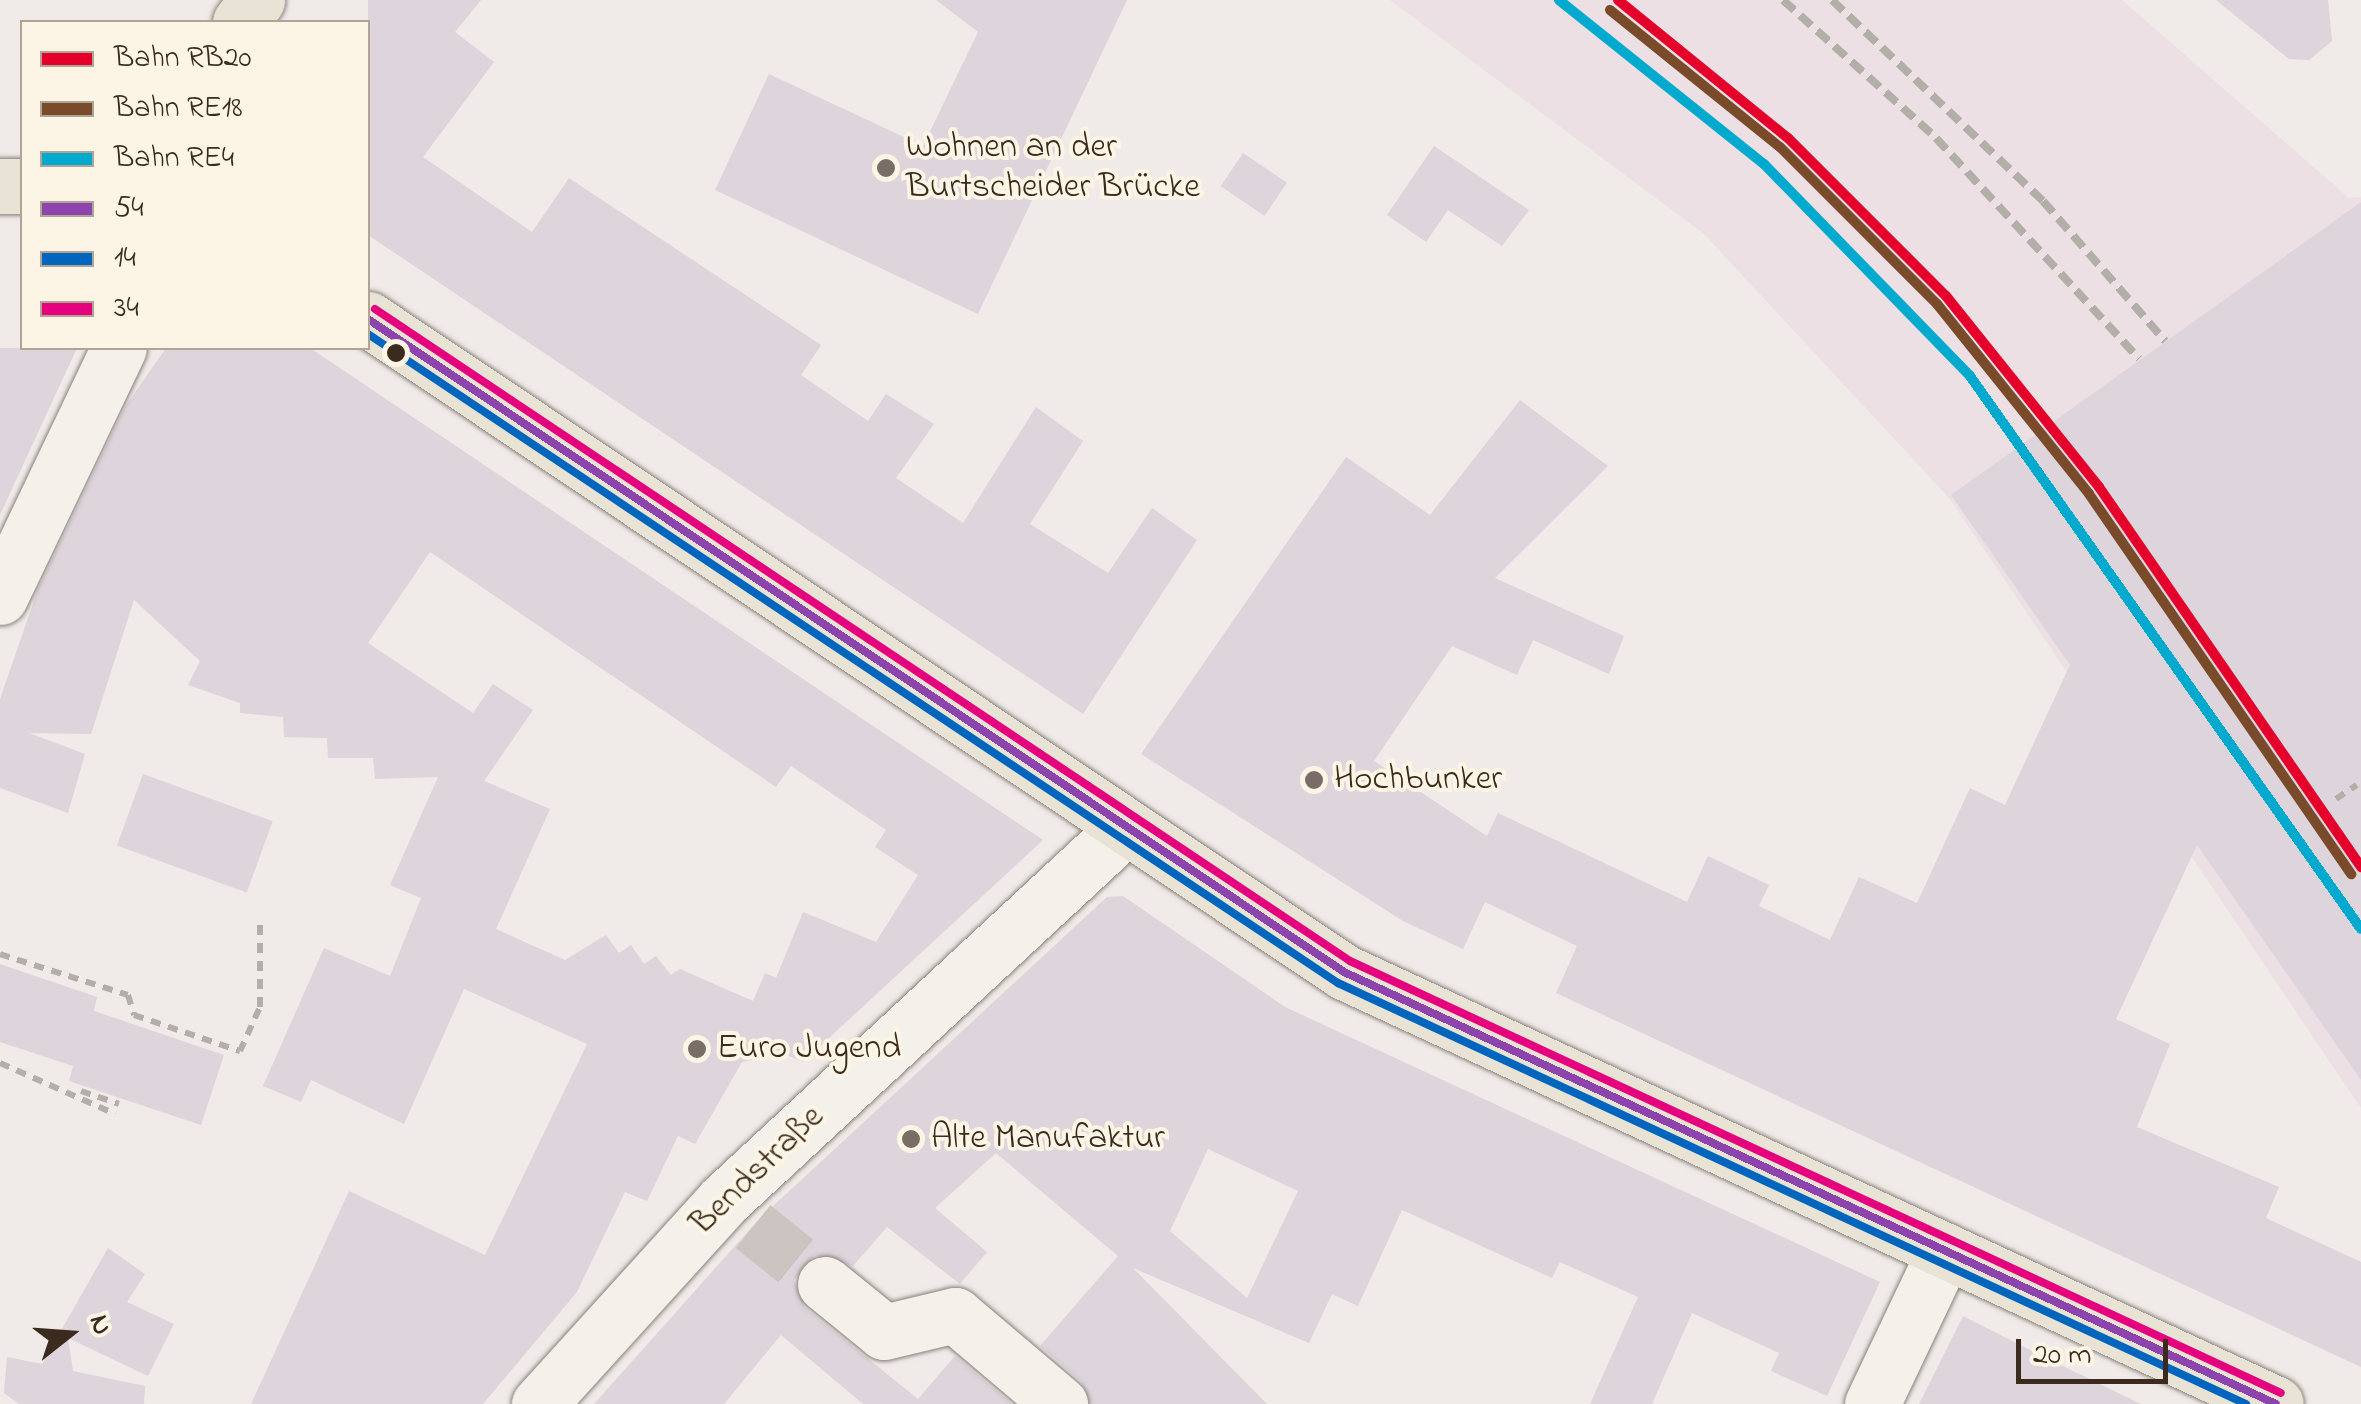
<!DOCTYPE html>
<html>
<head>
<meta charset="utf-8">
<style>
	body { margin:0 }
	#map { position:relative; width:2361px; height:1404px; overflow:hidden; background:#f0eae8; font-family:"Indie Flower",sans-serif }
	div>[style] { position:absolute }
	[style*='--x'] { left:calc(var(--x)*1px); top:calc(var(--y)*1px); width:calc(var(--w)*1px); rotate:calc(var(--a)*1deg) }
	.built>* { inset:0; background:#ede0e5 }
	.building>* { inset:0; background:#ddd4dc; transform-origin:0 0 }
	.minor-tunnel>* { height:55px; margin-top:-27.5px; transform-origin:0; background:repeating-linear-gradient(90deg,#ccc4c0 0 55px,transparent 0 83px) }
	.path>* { height:6px; margin-top:-3px; transform-origin:0; background:repeating-linear-gradient(90deg,#b2aea8 0 10px,transparent 0 18px) }
	.roads { filter:drop-shadow(0 0 2px #88827e) drop-shadow(0 0 2px #88827e) }
	.minor>* { height:55px; margin:-27.5px; padding:0 27.5px; transform-origin:27.5px; border-radius:27.5px; background:#f4f1eb }
	.major>* { height:55px; margin:-27.5px; padding:0 27.5px; transform-origin:27.5px; border-radius:27.5px; background:#e9e3d5 }
	.rail>* { height:8px; margin-top:-4px; transform-origin:0; background:repeating-linear-gradient(90deg,#b2aea8 0 15px,transparent 0 23px) }
	.bus-1>* { height:8px; margin:-4px; padding:0 4px; transform-origin:4px; border-radius:4px; background:#8e44ad }
	.bus-2>* { height:8px; margin:-4px; padding:0 4px; transform-origin:4px; border-radius:4px; background:#0065bd }
	.bus-3>* { height:8px; margin:-4px; padding:0 4px; transform-origin:4px; border-radius:4px; background:#e5007d }
	.rail-1>* { height:10px; margin:-5px; padding:0 5px; transform-origin:5px; border-radius:5px; background:#e4002b }
	.rail-2>* { height:10px; margin:-5px; padding:0 5px; transform-origin:5px; border-radius:5px; background:#7a4b2a }
	.rail-3>* { height:10px; margin:-5px; padding:0 5px; transform-origin:5px; border-radius:5px; background:#00a9ce }
	.dots>* { width:28px; height:28px; translate:-50% -50%; box-sizing:border-box; border:5px solid #fcf5e5; border-radius:50% }
	span { translate:-50% -50%; white-space:nowrap; text-align:center; line-height:1.15; -webkit-text-stroke:8px #fcf5e5; paint-order:stroke }
	.poi-label { font-size:35px; color:#3b2a1e }
	.left { translate:0 -50%; text-align:left }
	.street-label { font-size:35px; color:#3b2a1e }
	.legend { position:absolute; left:20px; top:20px; width:350px; height:330px; box-sizing:border-box; background:#fcf5e5; border:2px solid #afa495; margin:0; padding:12px 18px; list-style:none; font-size:30px; color:#3b2a1e }
	.legend li { display:flex; align-items:center; gap:20px; height:50px }
	.legend b { width:50px; border:2px solid #afa495 }
	.north { position:absolute; left:20px; top:1284px; width:100px; height:100px; -webkit-text-stroke:8px #fcf5e5; paint-order:stroke; rotate:73deg; font-size:28px; font-weight:700; line-height:40px; text-align:center; color:#3b2a1e }
	.north::after { content:''; display:block; margin:auto; width:35px; height:45px; background:#3b2a1e; clip-path:polygon(50% 0,100% 100%,50% 72%,0 100%) }
	.scale { position:absolute; left:2016px; top:1339px; width:152px; height:45px; box-sizing:border-box; border:5px solid #3b2a1e; border-top:0; padding-left:12px; font-size:30px; line-height:35px; white-space:nowrap; color:#3b2a1e; -webkit-text-stroke:8px #fcf5e5; paint-order:stroke }
</style>
</head>
<body>
<div id="map">
	<div class="built">
		<div style="clip-path:polygon(1390px 0,2122px 0,2349px 198px,2361px 197px,2361px 1108px,1950px 499px,1704px 234px)"></div>
	</div>
	<div class="building">
		<div style="clip-path:polygon(368px 0,481px 0,455px 32px,494px 62px,423px 157px,532px 232px,569px 178px,821px 345px,801px 375px,868px 421px,886px 394px,934px 424px,896px 478px,963px 523px,1036px 407px,1083px 441px,1030px 524px,1108px 573px,1152px 508px,1197px 540px,1083px 714px,368px 235px)"></div>
		<div style="clip-path:polygon(936px 0,1127px 0,978px 314px,715px 190px,769px 74px,923px 146px,978px 32px)"></div>
		<div style="clip-path:polygon(2216px 0,2328px 0,2332px 41px,2309px 60px,2289px 59px)"></div>
		<div style="clip-path:polygon(1434px 146px,1529px 210px,1502px 246px,1448px 210px,1426px 242px,1387px 215px)"></div>
		<div style="left:1243px;top:153px;width:53px;height:40px;rotate:34deg"></div>
		<div style="clip-path:polygon(2361px 202px,2361px 1080px,2197px 845px,2116px 1019px,2170px 1044px,2137px 1127px,2279px 1187px,2266px 1218px,2361px 1262px,2361px 1367px,1556px 993px,1577px 946px,1485px 902px,1463px 949px,1403px 921px,1141px 754px,1346px 457px,1430px 515px,1520px 400px,1608px 466px,1495px 578px,1624px 636px,1609px 674px,1533px 640px,1517px 675px,1452px 646px,1374px 761px,1487px 836px,1498px 813px,1687px 902px,1708px 856px,1769px 885px,1759px 906px,1830px 940px,1859px 877px,1917px 903px,1970px 788px,2005px 805px,2070px 665px,1951px 495px)"></div>
		<div style="clip-path:polygon(0 348px,77px 348px,0 515px)"></div>
		<div style="clip-path:polygon(evenodd,166px 348px,310px 348px,1043px 840px,803px 1062px,782px 1053px,742px 1062px,695px 1144px,678px 1136px,647px 1201px,625px 1192px,577px 1292px,483px 1404px,251px 1404px,349px 1191px,485px 1255px,587px 1044px,464px 989px,404px 1124px,311px 1080px,301px 1102px,263px 1086px,324px 948px,390px 976px,421px 898px,390px 885px,438px 777px,375px 779px,373px 758px,328px 758px,327px 738px,284px 737px,283px 717px,240px 713px,240px 703px,188px 685px,200px 661px,134px 600px,91px 734px,29px 733px,85px 754px,68px 813px,0 788px,0 699px,38px 589px,125px 407px,166px 348px,430px 552px,776px 787px,791px 766px,886px 830px,875px 847px,918px 875px,876px 942px,803px 912px,776px 978px,765px 973px,753px 1001px,680px 969px,671px 975px,656px 956px,644px 964px,631px 945px,619px 953px,606px 935px,565px 960px,496px 929px,550px 809px,484px 781px,533px 710px,493px 684px,473px 713px,368px 643px,430px 552px)"></div>
		<div style="left:143px;top:774px;width:138px;height:76px;rotate:20deg"></div>
		<div style="clip-path:polygon(evenodd,1123px 896px,1285px 1007px,1880px 1282px,1827px 1396px,1771px 1371px,1779px 1353px,1692px 1313px,1652px 1404px,1590px 1404px,1638px 1297px,1560px 1262px,1552px 1278px,1402px 1210px,1358px 1306px,1332px 1294px,1309px 1343px,1133px 1268px,1267px 1404px,1090px 1404px,1081px 1381px,1040px 1346px,1118px 1256px,996px 1153px,935px 1208px,987px 1252px,960px 1284px,887px 1227px,853px 1266px,815px 1255px,794px 1280px,805px 1308px,918px 1399px,955px 1356px,1012px 1404px,863px 1404px,781px 1335px,724px 1404px,594px 1404px,759px 1219px,1107px 897px,1123px 896px,1208px 1149px,1298px 1191px,1247px 1298px,1170px 1231px,1208px 1149px)"></div>
		<div style="clip-path:polygon(0 964px,97px 997px,94px 1011px,224px 1055px,201px 1125px,69px 1081px,73px 1066px,0 1042px)"></div>
		<div style="clip-path:polygon(108px 1248px,145px 1274px,127px 1302px,174px 1324px,148px 1376px,68px 1338px,73px 1371px,145px 1386px,144px 1404px,19px 1404px,4px 1393px,7px 1357px,42px 1364px)"></div>
		<div style="clip-path:polygon(1963px 1316px,2034px 1352px,2141px 1404px,1919px 1404px)"></div>
	</div>
	<div class="minor-tunnel">
		<div style="--x:753;--y:1226;--w:92;--a:38.9"></div>
	</div>
	<div class="path">
		<div style="--x:2336;--y:799;--w:25;--a:-34"></div>
		<div style="--x:0;--y:954;--w:134;--a:17.8"></div>
		<div style="--x:128;--y:995;--w:21;--a:73"></div>
		<div style="--x:134;--y:1015;--w:112;--a:18.8"></div>
		<div style="--x:240;--y:1051;--w:48;--a:-65.6"></div>
		<div style="--x:260;--y:1007;--w:85;--a:-90"></div>
		<div style="--x:0;--y:1063;--w:126;--a:23.9"></div>
		<div style="--x:81;--y:1091;--w:40;--a:18.9"></div>
	</div>
	<div class="roads">
		<div class="minor">
			<div style="--x:0;--y:597;--w:276;--a:-64.5"></div>
			<div style="--x:825;--y:1284;--w:76;--a:39.1"></div>
			<div style="--x:884;--y:1332;--w:73;--a:-13.5"></div>
			<div style="--x:955;--y:1315;--w:138;--a:40.3"></div>
			<div style="--x:539;--y:1404;--w:275;--a:-47.8"></div>
			<div style="--x:724;--y:1200;--w:544;--a:-42.84"></div>
			<div style="--x:1872;--y:1404;--w:170;--a:-64.6"></div>
		</div>
		<div class="major">
			<div style="--x:240;--y:22;--w:28;--a:-52"></div>
			<div style="--x:0;--y:186;--w:22;--a:0"></div>
			<div style="--x:368;--y:319;--w:1174;--a:33.78"></div>
			<div style="--x:1344;--y:972;--w:1027;--a:24.87"></div>
		</div>
	</div>
	<div class="rail">
		<div style="--x:1783;--y:0;--w:206;--a:42"></div>
		<div style="--x:1936;--y:138;--w:300;--a:47.4"></div>
		<div style="--x:1832;--y:0;--w:291;--a:43.6"></div>
		<div style="--x:2043;--y:201;--w:186;--a:48.9"></div>
	</div>
	<div class="bus-1">
		<div style="--x:368;--y:319;--w:1174;--a:33.78"></div>
		<div style="--x:1344;--y:972;--w:1027;--a:24.87"></div>
	</div>
	<div class="bus-2">
		<div style="--x:368;--y:334;--w:1167;--a:33.79"></div>
		<div style="--x:1338;--y:983;--w:1001;--a:24.88"></div>
	</div>
	<div class="bus-3">
		<div style="--x:375;--y:309;--w:1173;--a:33.77"></div>
		<div style="--x:1350;--y:961;--w:1026;--a:24.89"></div>
	</div>
	<div class="rail-1">
		<div style="--x:1618;--y:0;--w:219;--a:39.1"></div>
		<div style="--x:1788;--y:138;--w:223;--a:45"></div>
		<div style="--x:1946;--y:296;--w:245;--a:51.3"></div>
		<div style="--x:2099;--y:487;--w:462;--a:55.4"></div>
	</div>
	<div class="rail-2">
		<div style="--x:1610;--y:10;--w:218;--a:38.9"></div>
		<div style="--x:1780;--y:147;--w:222;--a:45"></div>
		<div style="--x:1937;--y:304;--w:243;--a:51.3"></div>
		<div style="--x:2089;--y:494;--w:462;--a:55.4"></div>
	</div>
	<div class="rail-3">
		<div style="--x:1559;--y:0;--w:263;--a:38.7"></div>
		<div style="--x:1764;--y:164;--w:296;--a:45.8"></div>
		<div style="--x:1970;--y:376;--w:677;--a:54.74"></div>
	</div>
	<div class="dots">
		<div style="left:886px;top:168px;background:#7a6d65"></div>
		<div style="left:396px;top:353px;background:#3b2a1e"></div>
		<div style="left:1314px;top:780px;background:#7a6d65"></div>
		<div style="left:697px;top:1049px;background:#7a6d65"></div>
		<div style="left:911px;top:1139px;background:#7a6d65"></div>
	</div>
	<div class="poi-label">
		<span class="left" style="left:906px;top:168px">Wohnen an der<br>Burtscheider Brücke</span>
		<span class="left" style="left:1334px;top:780px">Hochbunker</span>
		<span class="left" style="left:717px;top:1049px">Euro Jugend</span>
		<span class="left" style="left:931px;top:1139px">Alte Manufaktur</span>
	</div>
	<div class="street-label">
		<span style="left:758px;top:1171px;rotate:-44deg">Bendstraße</span>
	</div>
	<ul class="legend">
	<li><b style="height:12px;background:#e4002b"></b>Bahn RB20</li>
	<li><b style="height:12px;background:#7a4b2a"></b>Bahn RE18</li>
	<li><b style="height:12px;background:#00a9ce"></b>Bahn RE4</li>
	<li><b style="height:12px;background:#8e44ad"></b>54</li>
	<li><b style="height:12px;background:#0065bd"></b>14</li>
	<li><b style="height:12px;background:#e5007d"></b>34</li>
	</ul>
	<div class="north">N</div>
	<div class="scale">20 m</div>
</div>
</body>
</html>
